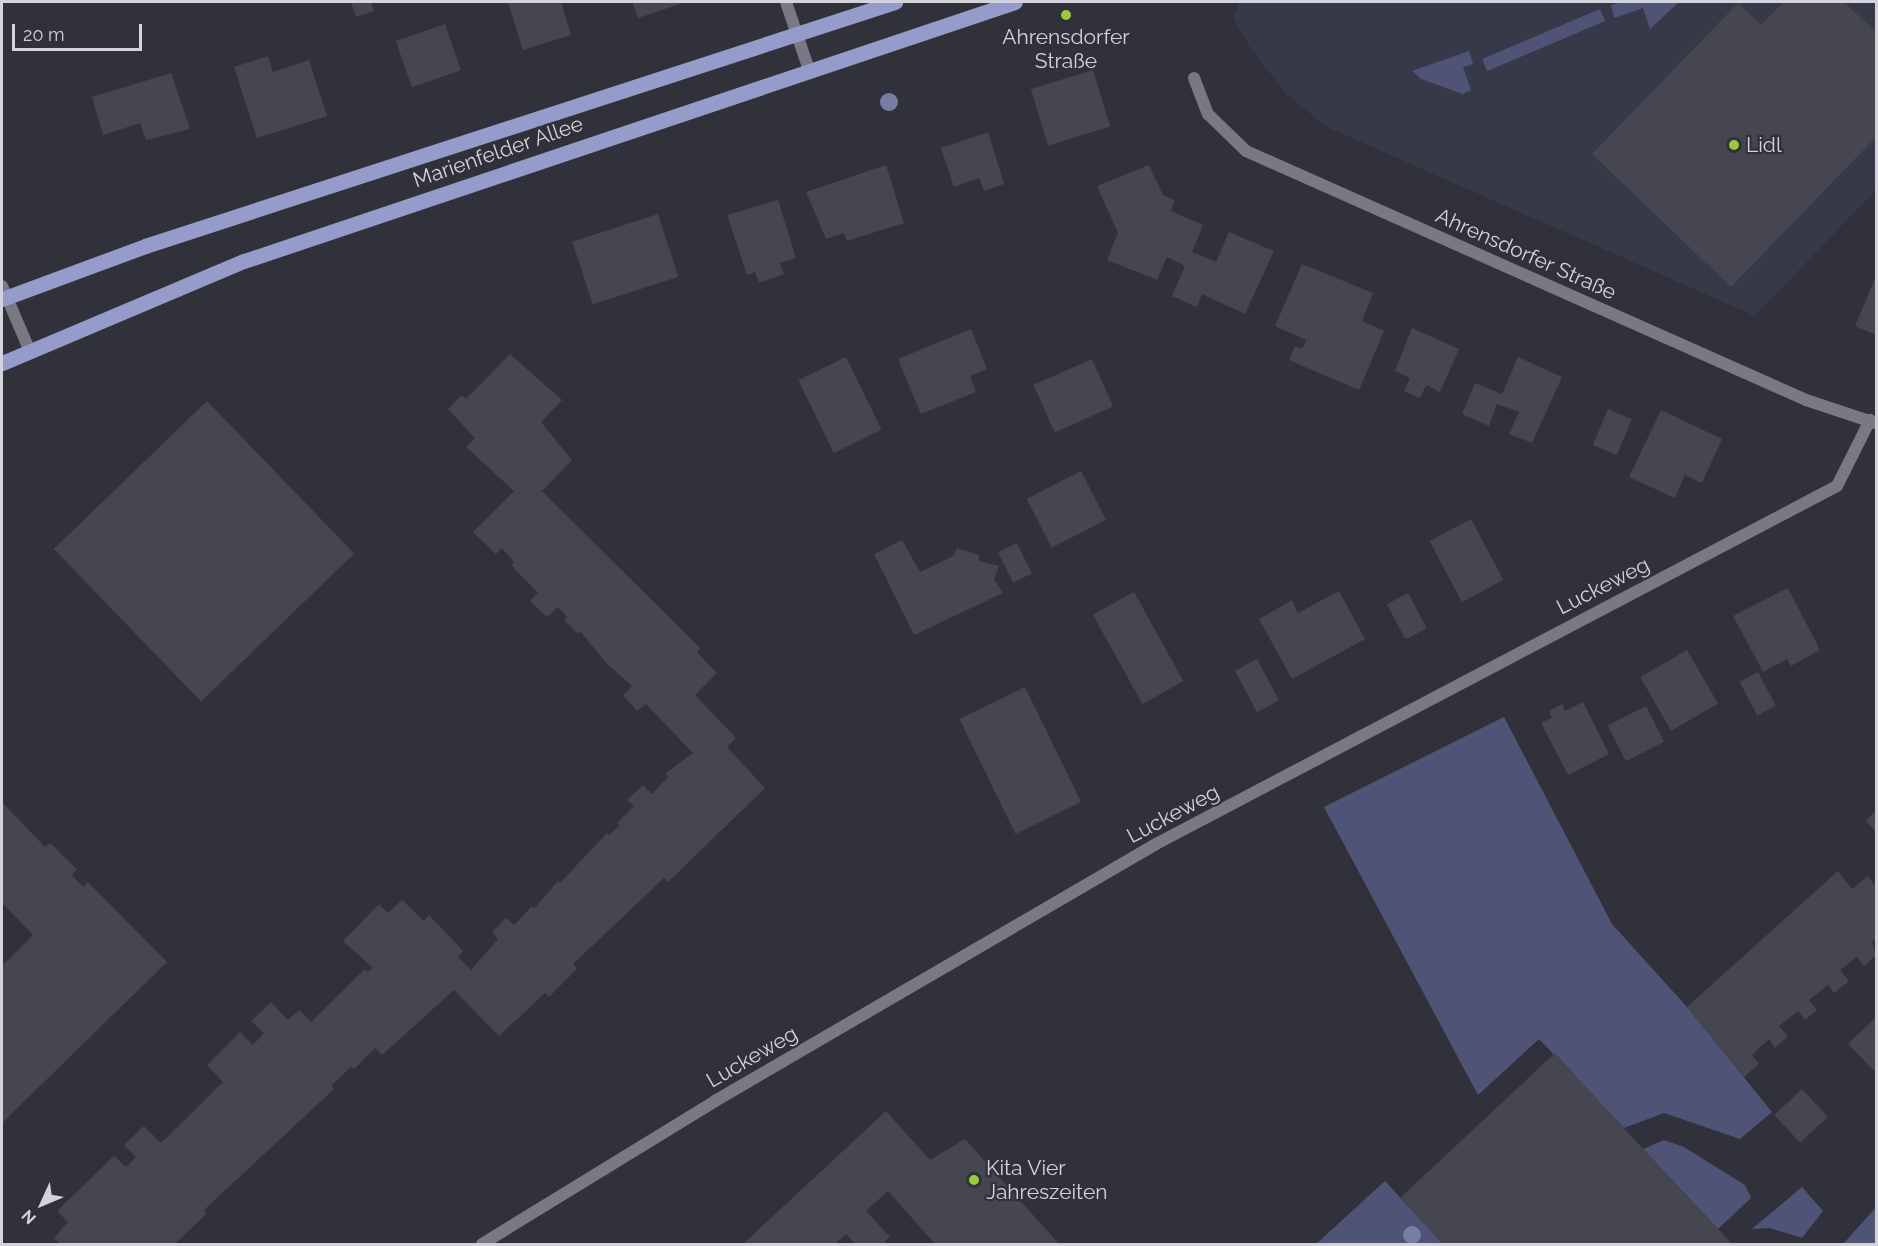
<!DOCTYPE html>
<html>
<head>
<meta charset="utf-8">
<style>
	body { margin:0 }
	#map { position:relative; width:1878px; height:1246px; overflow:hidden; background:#30313a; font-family:Raleway,sans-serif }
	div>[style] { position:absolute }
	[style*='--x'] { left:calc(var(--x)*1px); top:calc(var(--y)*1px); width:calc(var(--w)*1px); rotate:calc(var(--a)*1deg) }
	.built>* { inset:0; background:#373948 }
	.green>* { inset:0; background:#4f5477; transform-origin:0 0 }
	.building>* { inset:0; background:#454650; transform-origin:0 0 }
	.lane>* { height:12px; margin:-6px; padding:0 6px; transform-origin:6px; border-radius:6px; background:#787984 }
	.street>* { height:12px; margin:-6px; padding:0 6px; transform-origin:6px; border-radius:6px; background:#787984 }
	.primary>* { height:15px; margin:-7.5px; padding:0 7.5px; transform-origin:7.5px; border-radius:7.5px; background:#959cca }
	.trees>* { width:18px; height:18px; margin:-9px; border-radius:50%; background:#787da2 }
	.dots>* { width:16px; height:16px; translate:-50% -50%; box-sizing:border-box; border:3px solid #30313a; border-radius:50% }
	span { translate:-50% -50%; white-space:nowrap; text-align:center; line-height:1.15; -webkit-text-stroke:4.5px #30313a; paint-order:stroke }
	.poi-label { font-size:21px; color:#d2d4d9 }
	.left { translate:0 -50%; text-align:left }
	.street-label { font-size:21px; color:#d2d4d9 }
	.frame { position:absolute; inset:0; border:3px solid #d2d4d9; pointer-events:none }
	.north { position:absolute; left:12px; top:1174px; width:60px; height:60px; -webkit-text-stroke:4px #30313a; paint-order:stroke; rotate:226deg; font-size:16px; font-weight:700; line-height:24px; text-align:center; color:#d2d4d9 }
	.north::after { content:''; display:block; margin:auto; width:21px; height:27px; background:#d2d4d9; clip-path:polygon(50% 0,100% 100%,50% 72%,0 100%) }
	.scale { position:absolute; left:12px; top:24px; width:130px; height:27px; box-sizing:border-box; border:3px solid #d2d4d9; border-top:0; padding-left:8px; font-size:18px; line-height:21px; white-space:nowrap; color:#d2d4d9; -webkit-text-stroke:4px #30313a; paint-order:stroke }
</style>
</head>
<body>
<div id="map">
	<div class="built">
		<div style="clip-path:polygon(1240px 2px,1876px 2px,1876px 190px,1755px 316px,1327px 127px,1286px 94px,1249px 46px,1233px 17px)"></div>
	</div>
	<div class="green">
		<div style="clip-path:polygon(1621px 2px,1679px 2px,1650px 29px,1643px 8px,1614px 18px,1611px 5px)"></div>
		<div style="left:1600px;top:9px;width:13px;height:128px;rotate:67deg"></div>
		<div style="clip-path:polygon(1469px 51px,1473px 64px,1463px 67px,1471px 90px,1463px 94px,1421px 79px,1412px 71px)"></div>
		<div style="clip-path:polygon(1504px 717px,1612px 924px,1687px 1007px,1772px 1112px,1740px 1139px,1664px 1113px,1624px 1128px,1539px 1039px,1478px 1095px,1324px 807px)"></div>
		<div style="clip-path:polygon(1664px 1140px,1684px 1147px,1745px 1185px,1751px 1198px,1718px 1229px,1643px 1149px)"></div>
		<div style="clip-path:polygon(1385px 1181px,1443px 1244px,1316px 1244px)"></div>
		<div style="clip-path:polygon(1802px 1187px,1823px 1211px,1802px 1238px,1770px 1228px,1752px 1229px)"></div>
		<div style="clip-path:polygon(1876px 1207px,1876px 1244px,1843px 1244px,1869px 1215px)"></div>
	</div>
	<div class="building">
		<div style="clip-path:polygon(351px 2px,371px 2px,374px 11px,356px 17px)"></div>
		<div style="clip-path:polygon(508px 2px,561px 2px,571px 35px,523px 50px)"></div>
		<div style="clip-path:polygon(632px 2px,686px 2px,638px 18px)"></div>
		<div style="clip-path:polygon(1784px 2px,1844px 2px,1876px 32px,1876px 137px,1731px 287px,1592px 154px,1738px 3px,1761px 25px)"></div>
		<div style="left:445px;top:24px;width:49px;height:52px;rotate:71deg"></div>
		<div style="clip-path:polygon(268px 56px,273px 72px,309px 60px,327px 116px,257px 138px,234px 67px)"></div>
		<div style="left:1093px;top:70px;width:59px;height:65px;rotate:73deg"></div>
		<div style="clip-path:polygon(171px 73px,190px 129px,146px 140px,140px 123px,103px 135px,92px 97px)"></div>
		<div style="clip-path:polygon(988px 132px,1004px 184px,984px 191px,979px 178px,954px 187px,941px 148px)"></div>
		<div style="clip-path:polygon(886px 165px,904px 223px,847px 241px,844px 233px,826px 239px,806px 192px)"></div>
		<div style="clip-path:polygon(1149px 165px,1163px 195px,1175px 200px,1171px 211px,1203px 225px,1192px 252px,1216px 262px,1229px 232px,1274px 251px,1245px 314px,1202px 294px,1197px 307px,1172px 296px,1185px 266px,1167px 257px,1157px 280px,1107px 260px,1118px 233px,1097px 186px)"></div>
		<div style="clip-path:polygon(778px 200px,796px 258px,780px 263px,784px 274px,759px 283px,755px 272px,747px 275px,727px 215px)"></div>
		<div style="left:658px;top:214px;width:66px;height:90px;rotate:72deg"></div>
		<div style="clip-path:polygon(1302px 264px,1373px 293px,1362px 321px,1384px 331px,1359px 390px,1289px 360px,1295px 346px,1302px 349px,1306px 340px,1275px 326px)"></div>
		<div style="clip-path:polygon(1876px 276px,1876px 335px,1855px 326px)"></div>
		<div style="clip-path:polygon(1412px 328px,1459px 349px,1440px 392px,1426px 385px,1420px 398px,1404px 391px,1410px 378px,1395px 371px)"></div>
		<div style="clip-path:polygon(971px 329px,987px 369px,970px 376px,976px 392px,921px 414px,898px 359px)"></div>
		<div style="clip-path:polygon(510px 354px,562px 400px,541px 422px,572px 460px,542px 491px,700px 648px,697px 652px,717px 673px,695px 695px,736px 738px,727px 747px,765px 788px,668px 882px,664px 878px,573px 964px,577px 969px,549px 997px,545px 993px,499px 1036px,454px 990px,382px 1055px,375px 1048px,354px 1069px,351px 1067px,331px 1086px,334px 1089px,204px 1210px,207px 1213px,175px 1244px,60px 1244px,54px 1238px,68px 1222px,57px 1211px,114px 1156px,126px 1167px,136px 1157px,124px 1145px,144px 1126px,161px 1143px,223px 1082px,207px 1065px,240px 1032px,253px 1045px,264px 1033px,251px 1021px,271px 1002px,288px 1020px,299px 1010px,311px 1022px,365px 969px,368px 972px,373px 968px,343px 941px,379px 904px,388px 913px,402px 900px,424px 921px,429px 915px,463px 951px,458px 957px,471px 970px,498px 939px,492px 932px,506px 918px,514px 925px,532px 906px,534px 909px,558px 881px,560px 883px,607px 833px,609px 835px,620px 825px,617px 823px,634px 806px,627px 800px,643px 785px,652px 794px,668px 777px,666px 773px,693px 753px,646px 704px,637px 711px,623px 695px,632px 686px,607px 664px,580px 631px,578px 634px,564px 620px,567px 617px,558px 607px,547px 617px,530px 601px,538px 593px,511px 565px,514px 562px,502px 548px,496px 554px,473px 532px,514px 491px,466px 447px,475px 438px,448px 409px,462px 395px,466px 399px)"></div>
		<div style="left:846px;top:357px;width:81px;height:53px;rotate:64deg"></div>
		<div style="clip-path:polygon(1518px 357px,1562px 377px,1532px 443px,1509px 434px,1519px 412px,1497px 404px,1489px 426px,1462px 414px,1475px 383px,1502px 394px)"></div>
		<div style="left:1092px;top:359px;width:52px;height:64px;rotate:66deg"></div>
		<div style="left:207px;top:401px;width:212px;height:213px;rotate:46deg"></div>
		<div style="left:1608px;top:409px;width:26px;height:39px;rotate:23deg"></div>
		<div style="clip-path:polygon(1661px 410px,1722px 439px,1702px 483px,1685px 475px,1675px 498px,1629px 477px)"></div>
		<div style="left:1081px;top:471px;width:55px;height:61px;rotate:63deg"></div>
		<div style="left:1471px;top:519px;width:69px;height:47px;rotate:62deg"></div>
		<div style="clip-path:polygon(902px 540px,920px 572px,953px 556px,957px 548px,979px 555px,979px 561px,999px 566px,994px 579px,1003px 593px,914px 635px,874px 554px)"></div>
		<div style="left:1017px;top:543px;width:34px;height:21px;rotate:64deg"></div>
		<div style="clip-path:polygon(1788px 588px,1820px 650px,1791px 666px,1787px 659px,1763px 672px,1733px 616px)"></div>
		<div style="clip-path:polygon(1339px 591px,1365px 639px,1292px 679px,1259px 619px,1292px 600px,1298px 613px)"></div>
		<div style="left:1134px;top:592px;width:102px;height:47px;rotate:61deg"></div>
		<div style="left:1408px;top:593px;width:40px;height:24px;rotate:62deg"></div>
		<div style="left:1687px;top:650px;width:62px;height:54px;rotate:60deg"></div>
		<div style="left:1257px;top:659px;width:47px;height:25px;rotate:62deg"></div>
		<div style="left:1758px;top:672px;width:38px;height:21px;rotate:62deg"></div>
		<div style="left:1025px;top:687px;width:128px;height:73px;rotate:64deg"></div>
		<div style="clip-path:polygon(1583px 702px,1609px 754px,1568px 775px,1541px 723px,1552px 718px,1549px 711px,1562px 704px,1565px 711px)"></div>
		<div style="left:1646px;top:706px;width:40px;height:43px;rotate:63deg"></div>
		<div style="clip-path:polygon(2px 802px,45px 847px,50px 843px,77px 869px,72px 875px,83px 887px,88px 882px,167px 962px,2px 1123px,2px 966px,33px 935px,2px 903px)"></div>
		<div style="clip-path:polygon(1876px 810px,1876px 832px,1866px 821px)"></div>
		<div style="clip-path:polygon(1838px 871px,1852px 889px,1868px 876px,1876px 887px,1876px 938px,1872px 942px,1876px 955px,1864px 966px,1857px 957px,1840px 970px,1849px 981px,1834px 993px,1828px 985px,1809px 1000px,1817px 1010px,1805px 1020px,1798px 1011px,1779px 1026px,1788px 1036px,1775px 1048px,1769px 1039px,1752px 1055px,1759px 1064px,1744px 1077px,1687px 1007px)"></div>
		<div style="clip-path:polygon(1876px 1017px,1876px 1069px,1874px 1071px,1848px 1044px)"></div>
		<div style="clip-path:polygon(1555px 1053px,1643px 1149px,1732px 1244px,1443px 1244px,1400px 1198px)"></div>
		<div style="left:1802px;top:1089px;width:38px;height:38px;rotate:47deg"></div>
		<div style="clip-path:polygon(886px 1111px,930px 1160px,965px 1139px,1059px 1244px,935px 1244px,888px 1191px,866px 1211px,890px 1237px,882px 1244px,855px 1244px,846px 1234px,835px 1244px,743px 1244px)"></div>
	</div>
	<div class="lane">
		<div style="--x:786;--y:2;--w:75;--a:71.3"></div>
	</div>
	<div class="street">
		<div style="--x:1194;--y:78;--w:39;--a:69"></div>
		<div style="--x:1208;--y:114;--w:53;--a:44.2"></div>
		<div style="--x:1246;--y:151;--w:613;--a:23.97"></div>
		<div style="--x:1806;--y:400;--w:73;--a:18.4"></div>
		<div style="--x:2;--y:286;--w:69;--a:66.8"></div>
		<div style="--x:482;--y:1244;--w:273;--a:-31.5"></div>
		<div style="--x:715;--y:1101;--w:510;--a:-30.23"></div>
		<div style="--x:1156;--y:844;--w:769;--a:-27.73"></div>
		<div style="--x:1837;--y:486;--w:74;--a:-63.4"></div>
	</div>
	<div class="primary">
		<div style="--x:2;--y:299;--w:153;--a:-20.3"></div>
		<div style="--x:145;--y:246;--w:789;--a:-18.02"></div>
		<div style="--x:2;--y:363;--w:263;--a:-22.9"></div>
		<div style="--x:244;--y:261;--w:813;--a:-18.57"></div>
	</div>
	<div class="trees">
		<div style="left:889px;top:102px"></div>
		<div style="left:1412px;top:1235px"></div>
	</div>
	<div class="dots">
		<div style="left:1066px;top:15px;background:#96cc3a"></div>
		<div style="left:1734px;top:145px;background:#96cc3a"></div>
		<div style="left:974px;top:1180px;background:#96cc3a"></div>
	</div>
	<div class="poi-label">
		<span style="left:1066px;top:49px">Ahrensdorfer<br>Straße</span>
		<span class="left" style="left:1746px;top:145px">Lidl</span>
		<span class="left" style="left:986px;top:1180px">Kita Vier<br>Jahreszeiten</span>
	</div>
	<div class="street-label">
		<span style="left:498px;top:152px;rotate:-19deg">Marienfelder Allee</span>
		<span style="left:1526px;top:254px;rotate:24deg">Ahrensdorfer Straße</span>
		<span style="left:1603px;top:586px;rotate:-27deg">Luckeweg</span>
		<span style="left:1173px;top:814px;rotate:-28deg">Luckeweg</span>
		<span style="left:752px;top:1057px;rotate:-30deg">Luckeweg</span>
	</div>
	<div class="frame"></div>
	<div class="north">N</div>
	<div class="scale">20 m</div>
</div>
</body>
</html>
